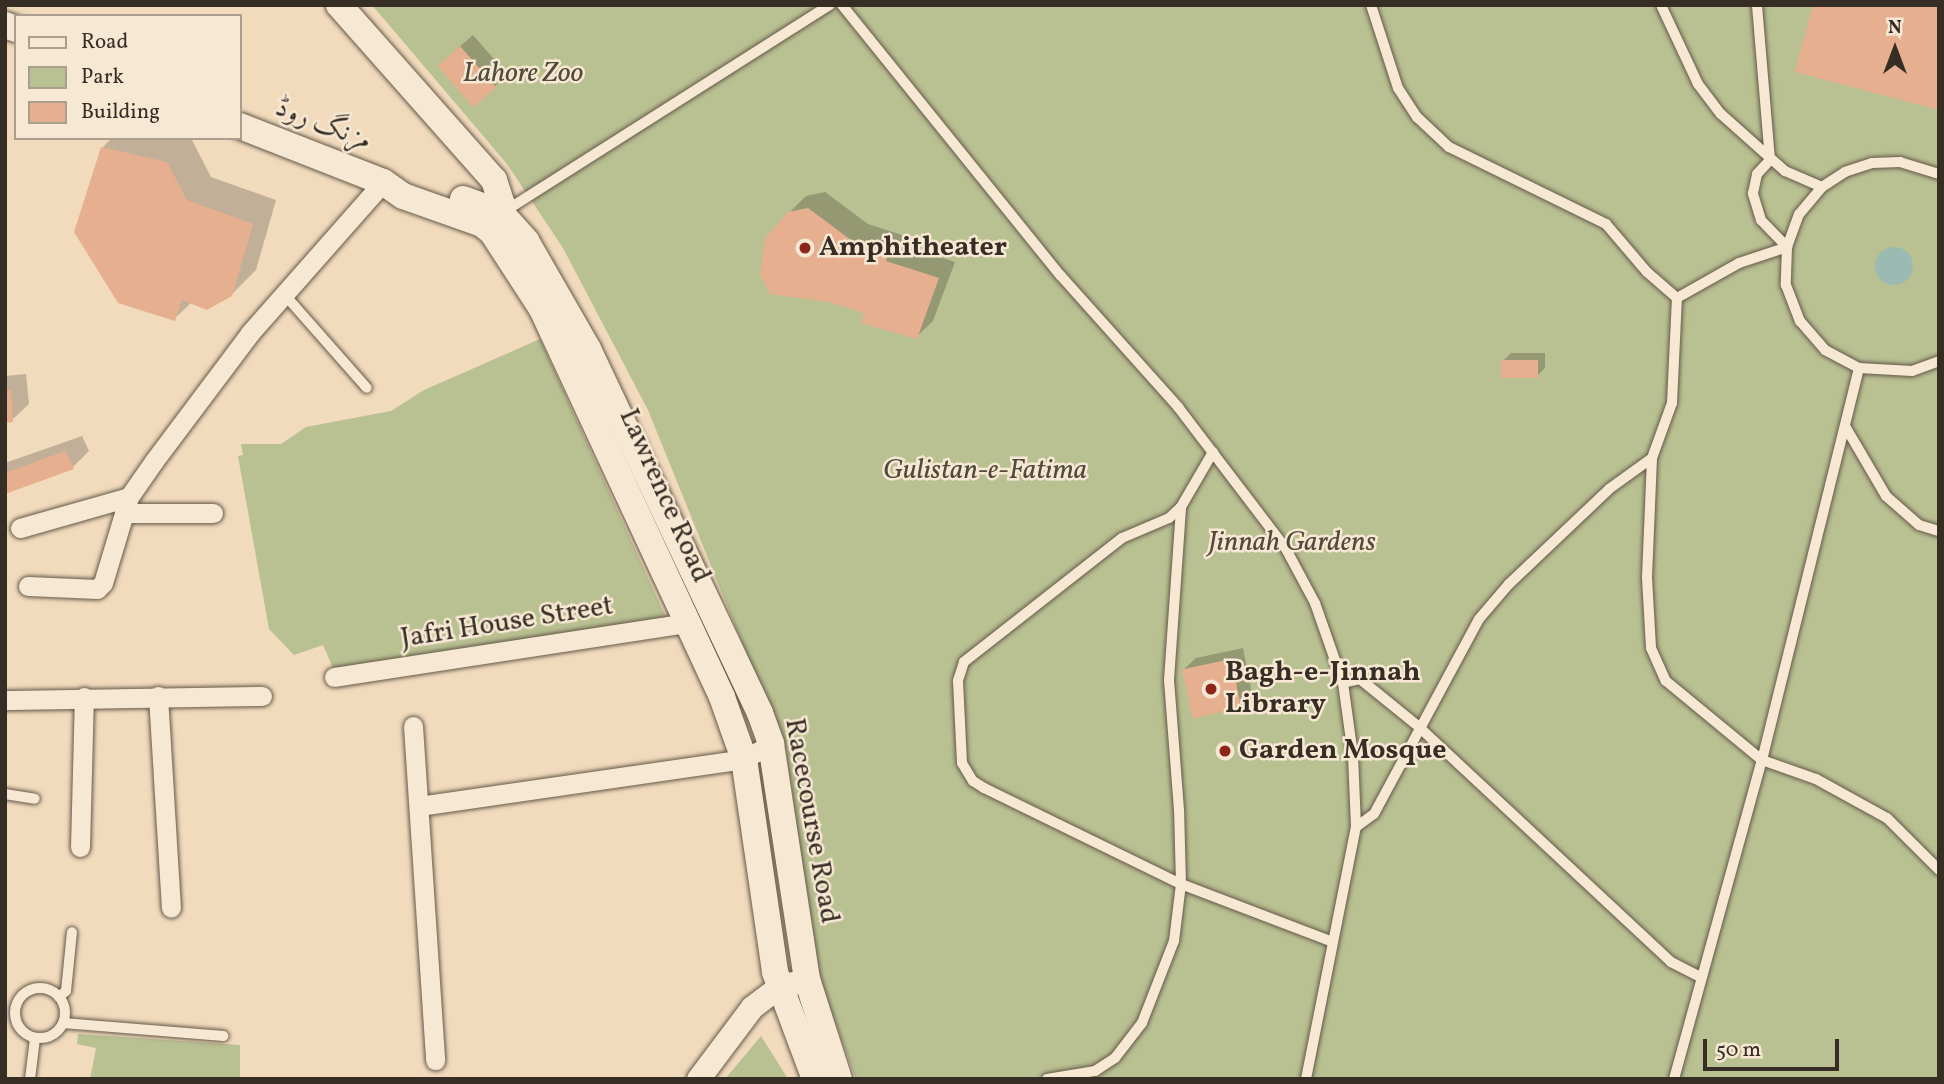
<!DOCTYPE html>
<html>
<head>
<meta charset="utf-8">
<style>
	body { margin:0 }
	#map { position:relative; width:1944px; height:1084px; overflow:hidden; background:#f2dbbd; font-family:Vollkorn,Amiri,serif }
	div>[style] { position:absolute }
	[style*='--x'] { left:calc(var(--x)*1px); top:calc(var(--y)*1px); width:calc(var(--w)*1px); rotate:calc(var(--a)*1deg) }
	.green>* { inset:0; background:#b9c092 }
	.water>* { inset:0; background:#9bbbb2 }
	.round { border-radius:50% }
	.shadow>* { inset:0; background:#0003 }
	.building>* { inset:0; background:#e6af8f; transform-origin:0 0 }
	.roads { filter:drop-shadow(0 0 2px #65594a) drop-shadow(0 0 2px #65594a) }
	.service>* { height:10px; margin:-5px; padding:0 5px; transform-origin:5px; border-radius:5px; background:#f7e8d4 }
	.service>.ring { margin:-5px; padding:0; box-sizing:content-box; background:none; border:10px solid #f7e8d4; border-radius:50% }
	.minor>* { height:19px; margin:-9.5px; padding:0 9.5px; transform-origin:9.5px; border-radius:9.5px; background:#f7e8d4 }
	.tertiary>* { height:23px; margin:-11.5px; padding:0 11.5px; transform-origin:11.5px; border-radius:11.5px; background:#f7e8d4 }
	.secondary>* { height:26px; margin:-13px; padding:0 13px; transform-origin:13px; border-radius:13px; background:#f7e8d4 }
	.dots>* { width:19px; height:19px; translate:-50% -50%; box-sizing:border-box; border:4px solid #f7e8d4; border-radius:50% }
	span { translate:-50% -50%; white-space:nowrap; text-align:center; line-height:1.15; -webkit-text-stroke:5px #f7e8d4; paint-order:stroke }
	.park-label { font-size:28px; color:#504b3a; font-style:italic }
	.street-label { font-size:28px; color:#362e24 }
	.poi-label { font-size:28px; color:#362e24; font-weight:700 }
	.left { translate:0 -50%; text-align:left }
	.frame { position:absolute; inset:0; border:7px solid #362e24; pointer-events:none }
	.legend { position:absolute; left:14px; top:14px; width:228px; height:126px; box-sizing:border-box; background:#f7e8d4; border:2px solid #aa9e8e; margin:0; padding:9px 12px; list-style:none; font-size:21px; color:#362e24 }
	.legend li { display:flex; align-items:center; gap:14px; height:35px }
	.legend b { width:35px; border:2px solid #aa9e8e }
	.north { position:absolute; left:1860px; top:14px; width:70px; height:70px; -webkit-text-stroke:5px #f7e8d4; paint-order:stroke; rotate:0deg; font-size:19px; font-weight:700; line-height:28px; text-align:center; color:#362e24 }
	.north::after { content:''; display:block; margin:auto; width:24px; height:32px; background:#362e24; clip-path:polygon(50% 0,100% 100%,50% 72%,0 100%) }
	.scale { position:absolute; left:1703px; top:1039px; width:136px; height:32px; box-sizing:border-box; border:4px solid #362e24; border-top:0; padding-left:9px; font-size:21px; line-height:24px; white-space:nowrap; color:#362e24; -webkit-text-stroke:5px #f7e8d4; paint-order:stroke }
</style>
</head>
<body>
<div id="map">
	<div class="green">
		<div style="clip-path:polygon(372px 5px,1939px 5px,1939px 1079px,856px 1079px,819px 979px,786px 751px,648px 410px,563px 248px,507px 164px)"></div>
		<div style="clip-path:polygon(540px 339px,667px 620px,333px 668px,323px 645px,294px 655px,269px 629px,238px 456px,243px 455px,241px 444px,281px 444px,306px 427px,391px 411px,424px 390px)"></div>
		<div style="clip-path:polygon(78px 1034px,240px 1045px,240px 1079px,90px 1079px,96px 1048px,77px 1044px)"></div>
		<div style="clip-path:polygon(761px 1036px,788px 1079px,725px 1079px)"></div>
	</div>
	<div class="water">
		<div class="round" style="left:1875px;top:247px;width:38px;height:38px"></div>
	</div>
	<div class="shadow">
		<div style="clip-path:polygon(473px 35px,507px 74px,495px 86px,452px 53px)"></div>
		<div style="clip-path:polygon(112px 138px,191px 138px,211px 177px,276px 200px,256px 270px,231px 295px,192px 302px,174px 319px,103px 147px)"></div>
		<div style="clip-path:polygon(825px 192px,868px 224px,905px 236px,902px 245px,955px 262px,933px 321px,916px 337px,866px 312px,789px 213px,806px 196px)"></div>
		<div style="clip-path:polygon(1511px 353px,1545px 353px,1545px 368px,1537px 376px,1503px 361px)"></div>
		<div style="clip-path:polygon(26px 374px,29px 404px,12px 420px,5px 421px,5px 376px)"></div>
		<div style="clip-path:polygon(82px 436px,89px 451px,73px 467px,5px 492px,5px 463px)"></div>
		<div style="clip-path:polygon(1243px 648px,1252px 694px,1240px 706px,1183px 670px,1196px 658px)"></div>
	</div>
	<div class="building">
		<div style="clip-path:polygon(1813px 5px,1939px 5px,1939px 110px,1795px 72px)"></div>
		<div style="left:460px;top:46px;width:55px;height:30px;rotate:49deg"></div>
		<div style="clip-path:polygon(101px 147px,167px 162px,187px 200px,253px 224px,232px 296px,207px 310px,182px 300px,175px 321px,118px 303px,74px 232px)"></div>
		<div style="clip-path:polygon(808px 208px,851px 240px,889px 252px,886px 261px,939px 278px,917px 339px,861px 323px,864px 313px,829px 302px,770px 294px,760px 275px,765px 238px,788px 212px)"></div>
		<div style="left:1501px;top:360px;width:37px;height:18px"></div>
		<div style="clip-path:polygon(5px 390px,11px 390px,13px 422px,5px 423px)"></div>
		<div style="clip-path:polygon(65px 451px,74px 469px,5px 494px,5px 473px)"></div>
		<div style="left:1231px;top:659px;width:50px;height:50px;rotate:78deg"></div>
	</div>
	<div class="roads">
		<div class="service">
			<div style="--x:842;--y:5;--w:348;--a:51.1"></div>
			<div style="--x:1061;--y:276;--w:176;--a:48.2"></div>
			<div style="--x:1178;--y:407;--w:178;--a:52.7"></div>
			<div style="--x:1286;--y:549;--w:61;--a:61.8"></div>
			<div style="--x:1315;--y:603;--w:85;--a:70.7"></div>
			<div style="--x:1343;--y:683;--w:73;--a:82.1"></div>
			<div style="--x:1353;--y:755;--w:72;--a:87.6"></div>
			<div style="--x:1371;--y:5;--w:87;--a:72"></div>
			<div style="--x:1398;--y:88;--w:35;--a:57"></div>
			<div style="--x:1417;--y:117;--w:44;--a:43.2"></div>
			<div style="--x:1449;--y:147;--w:175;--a:26.1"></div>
			<div style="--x:1606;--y:224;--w:63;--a:49.5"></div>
			<div style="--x:1647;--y:272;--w:40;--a:41"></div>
			<div style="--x:1661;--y:5;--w:87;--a:64.9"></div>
			<div style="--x:1698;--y:84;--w:38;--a:53"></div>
			<div style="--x:1721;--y:114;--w:86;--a:41.7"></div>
			<div style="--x:1785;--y:171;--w:40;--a:23.4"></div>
			<div style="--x:1939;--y:174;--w:41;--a:-162.9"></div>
			<div style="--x:1900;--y:162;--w:28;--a:178"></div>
			<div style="--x:1872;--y:163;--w:28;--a:162"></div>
			<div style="--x:1845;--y:172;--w:27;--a:147"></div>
			<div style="--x:1822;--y:187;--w:35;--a:130"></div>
			<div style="--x:1799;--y:214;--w:35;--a:110"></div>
			<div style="--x:1787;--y:247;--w:38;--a:92"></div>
			<div style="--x:1786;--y:285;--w:39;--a:69"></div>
			<div style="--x:1800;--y:321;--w:38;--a:49"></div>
			<div style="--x:1825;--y:350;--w:38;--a:28"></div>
			<div style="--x:1859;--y:368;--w:53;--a:3.2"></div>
			<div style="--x:1912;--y:371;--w:29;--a:-20"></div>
			<div style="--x:505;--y:211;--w:385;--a:-32.4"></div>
			<div style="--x:284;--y:294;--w:125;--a:48.6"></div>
			<div style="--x:1845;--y:426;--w:81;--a:59.6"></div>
			<div style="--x:1886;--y:496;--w:44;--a:41.3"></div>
			<div style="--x:1919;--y:525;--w:21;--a:17"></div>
			<div style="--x:1213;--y:452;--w:64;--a:120.2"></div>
			<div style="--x:1181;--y:507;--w:16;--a:137"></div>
			<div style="--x:1169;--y:518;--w:51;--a:156.9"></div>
			<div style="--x:1122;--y:538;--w:201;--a:141.9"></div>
			<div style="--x:964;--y:662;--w:20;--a:108"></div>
			<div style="--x:958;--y:681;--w:82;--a:87.2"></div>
			<div style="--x:962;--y:763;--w:21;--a:59"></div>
			<div style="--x:973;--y:781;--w:13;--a:32"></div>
			<div style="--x:984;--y:788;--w:219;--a:26"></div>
			<div style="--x:1181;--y:884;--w:160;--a:20.9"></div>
			<div style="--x:1652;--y:458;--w:120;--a:92.4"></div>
			<div style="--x:1647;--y:578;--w:70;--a:86.7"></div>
			<div style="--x:1651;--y:648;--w:36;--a:66"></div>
			<div style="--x:1666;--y:681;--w:124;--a:39.5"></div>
			<div style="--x:1762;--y:760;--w:57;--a:19.4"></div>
			<div style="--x:1816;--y:779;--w:81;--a:28.8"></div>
			<div style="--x:1887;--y:818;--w:74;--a:45"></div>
			<div style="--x:1343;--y:683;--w:17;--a:-13"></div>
			<div style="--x:1360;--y:679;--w:76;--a:39.1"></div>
			<div style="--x:1419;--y:727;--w:345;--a:43"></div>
			<div style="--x:1671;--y:962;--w:34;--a:27"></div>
			<div style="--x:5;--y:794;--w:30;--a:9"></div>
			<div class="ring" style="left:15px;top:988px;width:40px;height:40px"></div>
			<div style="--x:59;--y:997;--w:9;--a:-41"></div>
			<div style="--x:66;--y:991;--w:59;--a:-84.2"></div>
			<div style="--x:63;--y:1023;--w:161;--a:4.6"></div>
			<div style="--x:30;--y:1079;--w:41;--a:-83"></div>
			<div style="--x:1047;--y:1079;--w:49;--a:-9.5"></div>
			<div style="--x:1095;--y:1071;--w:24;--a:-33"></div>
			<div style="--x:1115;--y:1058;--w:44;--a:-52.4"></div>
			<div style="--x:1142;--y:1023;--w:88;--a:-68.7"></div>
			<div style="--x:1174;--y:941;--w:57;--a:-83"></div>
			<div style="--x:1181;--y:884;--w:74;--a:-91.5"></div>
			<div style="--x:1179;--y:810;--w:130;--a:-94.4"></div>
			<div style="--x:1169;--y:680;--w:173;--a:-86"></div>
			<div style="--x:1306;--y:1079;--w:257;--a:-78.8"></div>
			<div style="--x:1356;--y:827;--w:22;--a:-36"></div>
			<div style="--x:1374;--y:814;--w:221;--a:-61.7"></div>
			<div style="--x:1479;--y:619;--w:46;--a:-49.4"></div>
			<div style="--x:1509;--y:584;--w:138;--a:-43.5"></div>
			<div style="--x:1609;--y:489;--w:53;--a:-35.8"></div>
			<div style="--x:1652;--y:458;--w:59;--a:-70"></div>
			<div style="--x:1672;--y:403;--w:105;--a:-87.3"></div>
			<div style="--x:1677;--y:298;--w:71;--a:-29.4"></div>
			<div style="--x:1739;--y:263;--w:51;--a:-18.4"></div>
			<div style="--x:1787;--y:247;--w:37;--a:-134"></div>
			<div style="--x:1761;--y:220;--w:28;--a:-107"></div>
			<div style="--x:1753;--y:193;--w:19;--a:-78"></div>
			<div style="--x:1757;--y:174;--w:19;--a:-47"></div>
			<div style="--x:1770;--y:160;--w:156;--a:-94.8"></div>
			<div style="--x:1674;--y:1079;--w:331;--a:-74.6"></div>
			<div style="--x:1762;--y:760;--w:404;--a:-76.1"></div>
		</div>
		<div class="minor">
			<div style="--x:124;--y:513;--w:89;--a:0"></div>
			<div style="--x:20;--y:528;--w:113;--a:-15.9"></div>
			<div style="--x:28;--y:586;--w:69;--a:2.5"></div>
			<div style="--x:97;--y:589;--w:8;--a:-45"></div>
			<div style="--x:103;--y:583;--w:90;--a:-73.2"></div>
			<div style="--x:129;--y:497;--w:44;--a:-55.2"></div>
			<div style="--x:154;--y:461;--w:160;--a:-53.1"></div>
			<div style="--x:250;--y:333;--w:201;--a:-48.6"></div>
			<div style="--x:334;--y:677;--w:358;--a:-8.7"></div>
			<div style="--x:158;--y:696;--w:212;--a:86.5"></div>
			<div style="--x:5;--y:700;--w:257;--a:-0.9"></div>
			<div style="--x:413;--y:726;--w:335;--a:86.2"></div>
			<div style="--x:419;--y:806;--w:328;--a:-8.2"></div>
			<div style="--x:744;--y:759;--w:31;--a:-29"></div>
			<div style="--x:80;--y:847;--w:150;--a:-88.5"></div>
		</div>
		<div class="tertiary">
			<div style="--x:698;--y:1079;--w:90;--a:-53.1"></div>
			<div style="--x:752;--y:1007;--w:35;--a:-37"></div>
			<div style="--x:780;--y:986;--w:17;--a:-13"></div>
		</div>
		<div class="secondary">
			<div style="--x:339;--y:5;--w:234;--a:48.5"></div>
			<div style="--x:494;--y:180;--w:25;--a:72"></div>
			<div style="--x:502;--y:204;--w:24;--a:107"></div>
			<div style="--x:5;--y:25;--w:12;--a:20"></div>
			<div style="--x:240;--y:126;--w:154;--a:21.4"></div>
			<div style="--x:383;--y:182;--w:24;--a:35"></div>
			<div style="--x:403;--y:196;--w:84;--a:19.5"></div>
			<div style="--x:482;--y:224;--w:13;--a:39"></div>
			<div style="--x:492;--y:232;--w:92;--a:57"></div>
			<div style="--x:542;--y:309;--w:428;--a:65.1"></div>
			<div style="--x:722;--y:697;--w:66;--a:70.5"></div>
			<div style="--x:744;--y:759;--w:215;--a:81.7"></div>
			<div style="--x:775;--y:972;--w:114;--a:69.5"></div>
			<div style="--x:463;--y:199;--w:40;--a:20.2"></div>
			<div style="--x:501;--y:213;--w:38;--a:48"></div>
			<div style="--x:526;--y:241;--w:125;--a:60.1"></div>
			<div style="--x:588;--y:349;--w:403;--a:64.7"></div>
			<div style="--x:760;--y:713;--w:33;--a:70"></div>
			<div style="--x:771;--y:744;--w:238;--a:81.3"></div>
			<div style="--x:807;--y:979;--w:105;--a:72.3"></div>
		</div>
	</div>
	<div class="dots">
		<div style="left:805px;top:248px;background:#8f2418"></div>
		<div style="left:1211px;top:689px;background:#8f2418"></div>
		<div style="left:1225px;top:751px;background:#8f2418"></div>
	</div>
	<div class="park-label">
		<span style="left:523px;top:74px">Lahore Zoo</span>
		<span style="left:985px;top:471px">Gulistan-e-Fatima</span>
		<span style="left:1292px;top:543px">Jinnah Gardens</span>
	</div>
	<div class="street-label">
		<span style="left:323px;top:125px;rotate:21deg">مزنگ روڈ</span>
		<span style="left:664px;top:496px;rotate:66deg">Lawrence Road</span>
		<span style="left:507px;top:623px;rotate:-9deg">Jafri House Street</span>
		<span style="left:811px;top:821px;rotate:80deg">Racecourse Road</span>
	</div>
	<div class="poi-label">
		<span class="left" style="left:819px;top:248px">Amphitheater</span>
		<span class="left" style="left:1225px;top:689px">Bagh-e-Jinnah<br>Library</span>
		<span class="left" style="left:1239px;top:751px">Garden Mosque</span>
	</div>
	<div class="frame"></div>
	<ul class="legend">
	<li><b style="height:9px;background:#f7e8d4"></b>Road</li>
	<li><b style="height:19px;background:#b9c092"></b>Park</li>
	<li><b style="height:19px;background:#e6af8f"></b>Building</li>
	</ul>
	<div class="north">N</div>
	<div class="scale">50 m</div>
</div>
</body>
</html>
